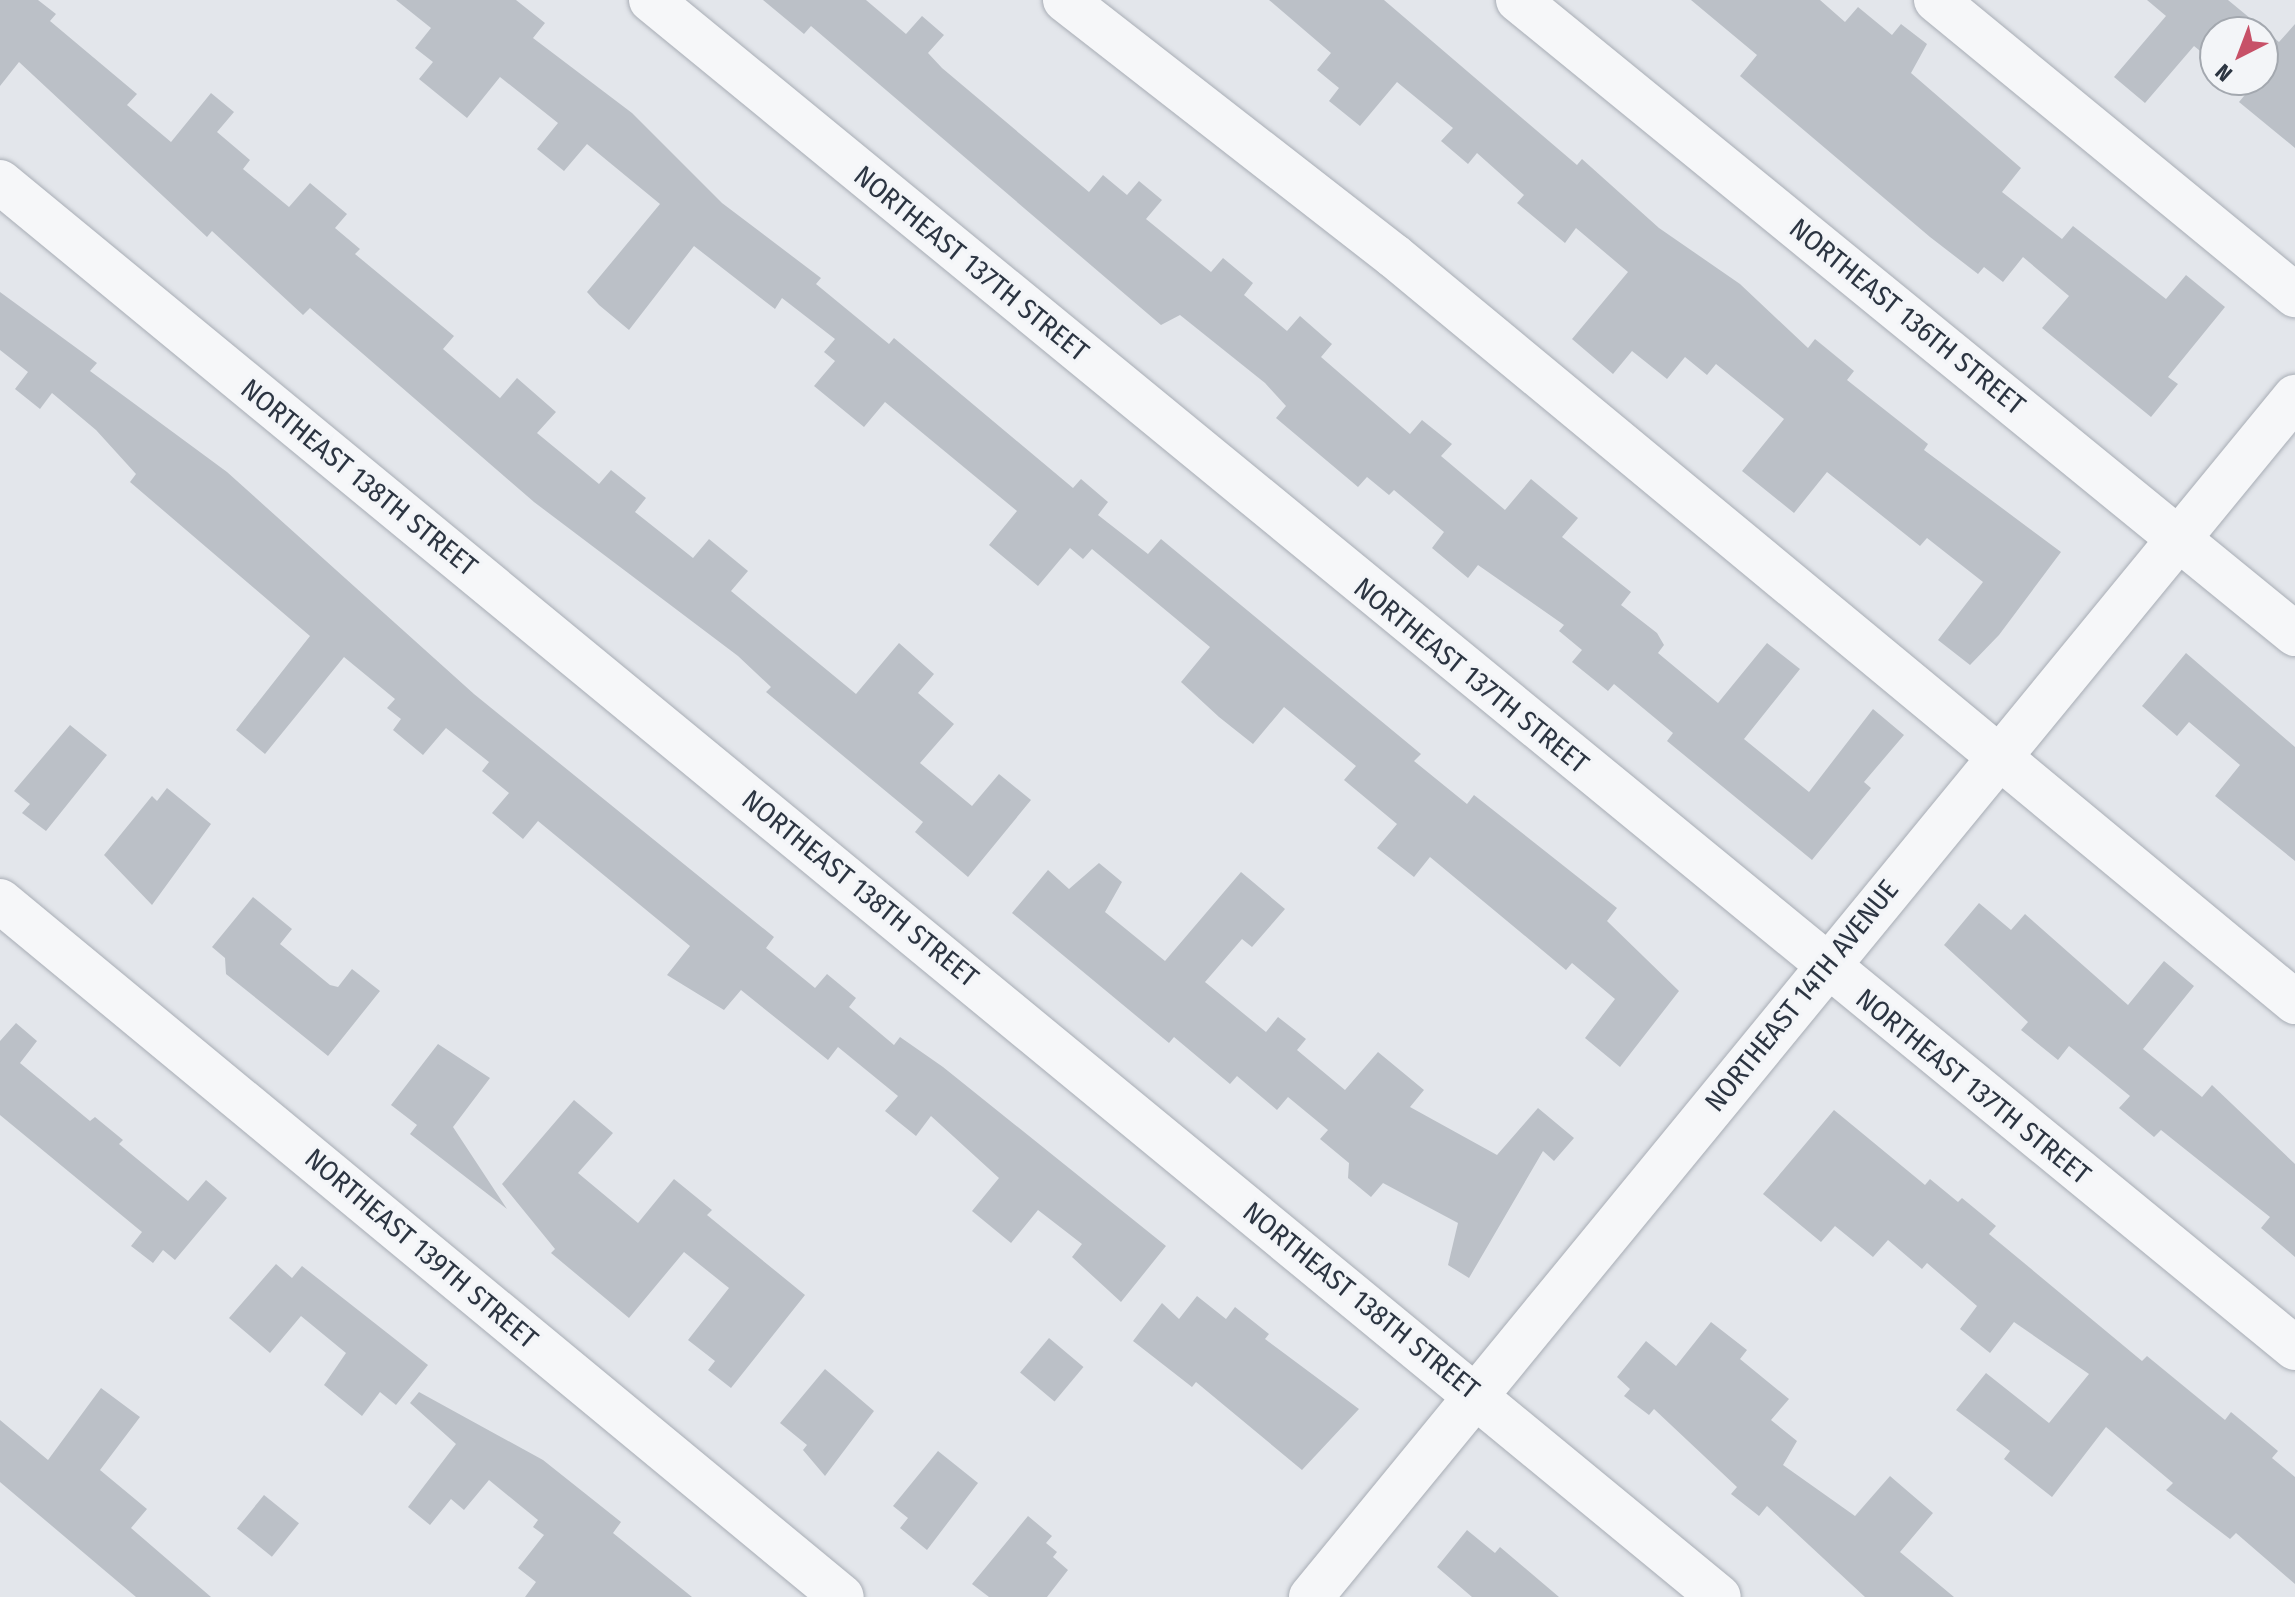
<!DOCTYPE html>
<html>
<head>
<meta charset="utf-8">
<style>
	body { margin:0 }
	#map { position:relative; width:2295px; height:1597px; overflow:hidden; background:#e3e6eb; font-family:"Fira Sans Condensed",sans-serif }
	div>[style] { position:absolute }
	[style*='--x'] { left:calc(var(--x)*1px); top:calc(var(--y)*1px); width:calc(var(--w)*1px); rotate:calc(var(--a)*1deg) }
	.building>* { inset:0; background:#bbc0c7; transform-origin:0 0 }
	.roads { filter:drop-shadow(0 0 2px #a8adb5) drop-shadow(0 0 2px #a8adb5) }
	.minor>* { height:44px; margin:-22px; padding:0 22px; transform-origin:22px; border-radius:22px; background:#f6f7f9 }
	span { translate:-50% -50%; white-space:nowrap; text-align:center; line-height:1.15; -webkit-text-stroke:6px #f3f5f8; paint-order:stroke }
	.street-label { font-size:28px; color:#2c3542 }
	.north { position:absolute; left:2199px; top:16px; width:80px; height:80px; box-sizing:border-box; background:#f3f5f8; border:2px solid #a3a8af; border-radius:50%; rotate:222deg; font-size:22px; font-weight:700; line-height:32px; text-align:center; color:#2c3542 }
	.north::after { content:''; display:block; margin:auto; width:28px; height:36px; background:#c75168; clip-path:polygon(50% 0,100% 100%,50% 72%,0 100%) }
</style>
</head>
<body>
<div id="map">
	<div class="building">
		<div style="clip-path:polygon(0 0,38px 0,56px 14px,50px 21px,137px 94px,127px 105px,171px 142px,211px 93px,234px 112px,217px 132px,250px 160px,243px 169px,289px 207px,310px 183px,347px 214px,335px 228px,360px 249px,355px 254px,454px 336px,443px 349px,500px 398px,517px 378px,556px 412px,537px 433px,599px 484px,611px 470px,646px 498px,635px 512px,693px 558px,709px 539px,748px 571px,731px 591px,856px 694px,899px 643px,934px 674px,918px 693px,954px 724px,920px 763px,972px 806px,999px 774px,1031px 800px,968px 877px,915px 832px,923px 822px,766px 692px,771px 687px,738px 656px,534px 502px,310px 308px,303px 315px,212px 231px,207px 237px,19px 62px,0 86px)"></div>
		<div style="clip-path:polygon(396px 0,516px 0,545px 23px,533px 38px,632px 113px,722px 203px,821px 278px,816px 284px,889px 344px,894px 338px,1073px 488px,1081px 479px,1108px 502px,1098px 515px,1148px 554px,1161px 539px,1421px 754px,1414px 761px,1467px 804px,1474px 795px,1617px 908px,1607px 921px,1679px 991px,1620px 1067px,1585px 1038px,1615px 999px,1572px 963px,1566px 970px,1430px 857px,1414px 877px,1377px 848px,1397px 824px,1344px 780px,1356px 766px,1284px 707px,1253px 744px,1219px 717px,1181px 682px,1210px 647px,1092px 549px,1083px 559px,1070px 548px,1038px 586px,989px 545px,1017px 511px,885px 402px,864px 427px,814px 386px,835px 361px,824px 352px,835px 339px,782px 298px,775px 309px,694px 246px,629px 330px,599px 305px,587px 292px,660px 204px,587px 144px,564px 171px,537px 149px,558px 123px,500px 77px,467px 118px,419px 79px,433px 62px,415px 48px,431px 28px)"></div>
		<div style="clip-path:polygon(763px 0,866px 0,906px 34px,922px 16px,944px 35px,928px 53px,942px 68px,1089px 192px,1103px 175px,1127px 195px,1139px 181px,1162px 200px,1146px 219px,1211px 272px,1223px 258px,1253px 283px,1244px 295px,1287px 331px,1300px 316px,1332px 344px,1321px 357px,1410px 434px,1422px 420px,1452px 444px,1441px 456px,1505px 510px,1531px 479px,1578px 518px,1562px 537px,1631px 592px,1621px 605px,1657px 633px,1664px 645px,1658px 653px,1718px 703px,1767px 643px,1800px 669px,1744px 739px,1809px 792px,1873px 709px,1904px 735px,1864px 782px,1871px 788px,1812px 860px,1667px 741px,1673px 733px,1614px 684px,1608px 691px,1572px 662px,1582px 650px,1559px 631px,1564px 625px,1478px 565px,1468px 578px,1432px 548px,1444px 532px,1394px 490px,1389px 495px,1367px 477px,1358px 487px,1276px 418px,1286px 406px,1265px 383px,1180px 315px,1161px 325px,811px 26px,804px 34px)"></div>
		<div style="clip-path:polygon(1269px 0,1384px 0,1577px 165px,1582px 159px,1659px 228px,1740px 284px,1808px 348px,1815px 339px,1854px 371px,1847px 380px,1928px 444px,1924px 450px,2061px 552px,1999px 635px,1970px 665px,1938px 640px,1983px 582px,1927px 538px,1920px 546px,1827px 472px,1794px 513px,1742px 471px,1784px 419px,1716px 364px,1707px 375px,1685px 357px,1667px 379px,1632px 351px,1613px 374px,1572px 339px,1628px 272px,1576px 228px,1565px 243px,1517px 203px,1524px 195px,1477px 153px,1468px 164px,1441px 141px,1453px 128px,1397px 82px,1360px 126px,1329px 101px,1339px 88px,1317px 70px,1331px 53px)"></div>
		<div style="clip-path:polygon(1691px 0,1820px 0,1845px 22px,1858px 7px,1892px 35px,1901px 24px,1927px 44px,1911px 73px,2021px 168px,2002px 192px,2062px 239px,2073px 226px,2166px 299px,2186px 275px,2225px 307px,2168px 377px,2178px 384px,2151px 417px,2042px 328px,2069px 296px,2023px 257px,2003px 282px,1984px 267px,1978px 274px,1930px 237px,1740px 76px,1757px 55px)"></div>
		<div style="clip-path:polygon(2147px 0,2228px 0,2279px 42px,2295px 24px,2295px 148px,2239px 102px,2249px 90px,2236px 80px,2263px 80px,2263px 32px,2215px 32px,2215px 63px,2194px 46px,2145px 103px,2114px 77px,2166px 16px)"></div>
		<div style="clip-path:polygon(0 292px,97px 363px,90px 371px,227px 472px,474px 694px,774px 937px,766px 948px,815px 988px,827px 974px,856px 998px,849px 1007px,894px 1045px,900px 1037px,943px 1067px,1166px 1246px,1121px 1302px,1072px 1257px,1082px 1244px,1038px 1210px,1011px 1243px,972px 1211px,999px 1178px,931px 1116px,916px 1136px,885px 1111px,898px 1096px,838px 1047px,828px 1060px,741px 990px,724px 1010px,667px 975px,690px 946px,538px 821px,523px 839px,492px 813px,509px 793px,482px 771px,489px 762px,446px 728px,423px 755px,393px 730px,401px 719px,387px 708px,395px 699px,344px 657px,265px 754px,236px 730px,310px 636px,130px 482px,136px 474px,96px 430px,52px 393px,40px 409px,15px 389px,28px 372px,0 350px)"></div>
		<div style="clip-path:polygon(2186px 653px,2295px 747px,2295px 861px,2215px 796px,2240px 765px,2189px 722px,2177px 736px,2142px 706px)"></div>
		<div style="clip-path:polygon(70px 725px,107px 755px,46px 831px,22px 813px,30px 804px,14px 791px)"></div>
		<div style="clip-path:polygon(167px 788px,211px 824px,152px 905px,104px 855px,152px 796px,157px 801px)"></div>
		<div style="clip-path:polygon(1099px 863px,1122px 882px,1105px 912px,1165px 961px,1241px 872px,1285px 909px,1252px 947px,1242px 939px,1205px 982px,1266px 1032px,1278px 1017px,1306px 1039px,1297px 1050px,1345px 1090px,1378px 1052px,1424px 1090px,1410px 1107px,1497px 1155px,1538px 1108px,1574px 1138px,1554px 1161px,1543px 1151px,1469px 1278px,1448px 1265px,1458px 1223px,1383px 1183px,1371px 1197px,1348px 1178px,1349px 1163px,1320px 1139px,1328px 1130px,1288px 1097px,1277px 1110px,1237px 1076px,1230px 1084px,1174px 1037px,1169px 1043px,1012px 913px,1048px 870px,1069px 889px)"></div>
		<div style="clip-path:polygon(253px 897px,292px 929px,280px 944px,330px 985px,338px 987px,352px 969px,380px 991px,328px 1056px,226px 974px,225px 958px,212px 947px)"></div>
		<div style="clip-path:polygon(1979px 903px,2011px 930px,2025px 914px,2128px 1005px,2164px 961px,2194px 986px,2143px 1049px,2202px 1097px,2212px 1085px,2295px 1164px,2295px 1257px,2261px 1228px,2270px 1217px,2161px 1130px,2154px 1137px,2119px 1108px,2130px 1096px,2069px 1046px,2058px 1060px,2021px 1030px,2028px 1022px,1944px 945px)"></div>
		<div style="clip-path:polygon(16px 1023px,37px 1041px,20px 1063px,90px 1121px,95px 1117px,123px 1140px,119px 1144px,188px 1201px,206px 1180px,227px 1198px,175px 1260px,163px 1250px,153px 1263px,131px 1246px,142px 1232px,0 1115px,0 1041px)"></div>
		<div style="clip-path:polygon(438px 1044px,490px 1078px,453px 1127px,507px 1209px,410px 1134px,417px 1125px,391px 1105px)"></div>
		<div style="clip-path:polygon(574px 1100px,613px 1133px,578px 1173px,638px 1223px,674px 1179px,712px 1210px,707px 1215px,805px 1295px,731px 1388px,708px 1370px,715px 1361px,688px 1340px,729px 1288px,684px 1252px,629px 1318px,551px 1253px,555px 1249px,502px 1184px)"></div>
		<div style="clip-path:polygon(1834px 1110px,1925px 1185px,1930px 1179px,1958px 1202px,1962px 1198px,1996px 1226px,1989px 1234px,2142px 1361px,2147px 1356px,2225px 1420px,2231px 1412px,2278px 1451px,2272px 1458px,2295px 1477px,2295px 1584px,2236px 1533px,2230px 1539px,2166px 1490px,2173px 1483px,2106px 1427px,2052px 1497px,2004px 1459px,2010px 1451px,1956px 1410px,1986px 1373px,2049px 1423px,2089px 1374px,2014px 1322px,1990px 1353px,1960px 1329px,1977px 1306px,1927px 1263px,1922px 1269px,1888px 1240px,1873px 1257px,1835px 1226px,1821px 1242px,1763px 1194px)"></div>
		<div style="clip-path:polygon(276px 1264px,292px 1278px,302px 1266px,428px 1365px,396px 1405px,380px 1392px,362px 1416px,324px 1385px,346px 1353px,301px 1316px,270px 1353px,229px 1318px)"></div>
		<div style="clip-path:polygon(1197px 1296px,1226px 1319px,1235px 1307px,1269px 1334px,1265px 1339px,1359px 1409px,1302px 1470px,1196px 1382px,1192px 1387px,1133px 1341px,1162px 1303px,1179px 1319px)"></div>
		<div style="clip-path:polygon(1711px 1322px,1747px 1350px,1740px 1359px,1789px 1399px,1771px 1420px,1797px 1441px,1783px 1465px,1855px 1516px,1890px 1476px,1933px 1513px,1900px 1552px,1954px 1597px,1865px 1597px,1767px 1506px,1759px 1516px,1731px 1494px,1737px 1487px,1654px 1409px,1649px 1415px,1624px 1396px,1630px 1389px,1617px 1377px,1646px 1341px,1676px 1366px)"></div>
		<div style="left:1049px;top:1338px;width:45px;height:45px;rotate:40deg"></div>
		<div style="clip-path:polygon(825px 1369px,874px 1411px,825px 1476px,803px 1450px,807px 1445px,780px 1423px)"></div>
		<div style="clip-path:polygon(101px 1388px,140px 1417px,100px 1470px,147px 1509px,131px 1528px,211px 1597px,136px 1597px,0 1482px,0 1420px,48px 1460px)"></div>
		<div style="clip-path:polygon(419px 1392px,543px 1460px,621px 1522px,613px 1533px,692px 1597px,525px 1597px,536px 1582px,518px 1568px,544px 1535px,533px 1527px,538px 1520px,489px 1480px,464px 1510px,451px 1499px,430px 1525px,408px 1507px,456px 1444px,410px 1403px)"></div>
		<div style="clip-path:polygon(938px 1451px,978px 1483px,927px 1550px,900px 1528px,908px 1518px,893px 1506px)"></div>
		<div style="left:264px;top:1495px;width:45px;height:43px;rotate:39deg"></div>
		<div style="clip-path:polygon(1028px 1516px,1052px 1536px,1046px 1543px,1057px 1552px,1053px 1557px,1068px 1570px,1047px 1597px,989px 1597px,972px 1584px)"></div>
		<div style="clip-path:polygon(1467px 1530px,1495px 1553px,1500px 1547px,1559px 1597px,1472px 1597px,1437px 1567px)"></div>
	</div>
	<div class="roads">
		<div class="minor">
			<div style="--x:651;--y:0;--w:2126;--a:39.35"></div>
			<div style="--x:1065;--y:0;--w:417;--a:37.9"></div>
			<div style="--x:1394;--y:256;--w:1170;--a:39.62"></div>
			<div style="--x:1518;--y:0;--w:1003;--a:39.21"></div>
			<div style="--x:1936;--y:0;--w:465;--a:39.4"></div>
			<div style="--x:0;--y:182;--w:2226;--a:39.46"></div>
			<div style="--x:0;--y:901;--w:1092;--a:39.58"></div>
			<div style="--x:1311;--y:1597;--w:1552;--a:-50.65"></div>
		</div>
	</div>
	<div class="street-label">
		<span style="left:971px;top:264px;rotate:39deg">NORTHEAST 137TH STREET</span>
		<span style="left:1907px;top:317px;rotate:39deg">NORTHEAST 136TH STREET</span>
		<span style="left:359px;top:478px;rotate:39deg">NORTHEAST 138TH STREET</span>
		<span style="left:1471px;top:676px;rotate:39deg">NORTHEAST 137TH STREET</span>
		<span style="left:860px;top:889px;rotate:39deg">NORTHEAST 138TH STREET</span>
		<span style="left:1802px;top:996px;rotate:-51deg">NORTHEAST 14TH AVENUE</span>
		<span style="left:1973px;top:1087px;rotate:39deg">NORTHEAST 137TH STREET</span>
		<span style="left:421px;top:1249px;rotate:40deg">NORTHEAST 139TH STREET</span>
		<span style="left:1361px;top:1301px;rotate:39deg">NORTHEAST 138TH STREET</span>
	</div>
	<div class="north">N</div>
</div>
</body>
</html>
